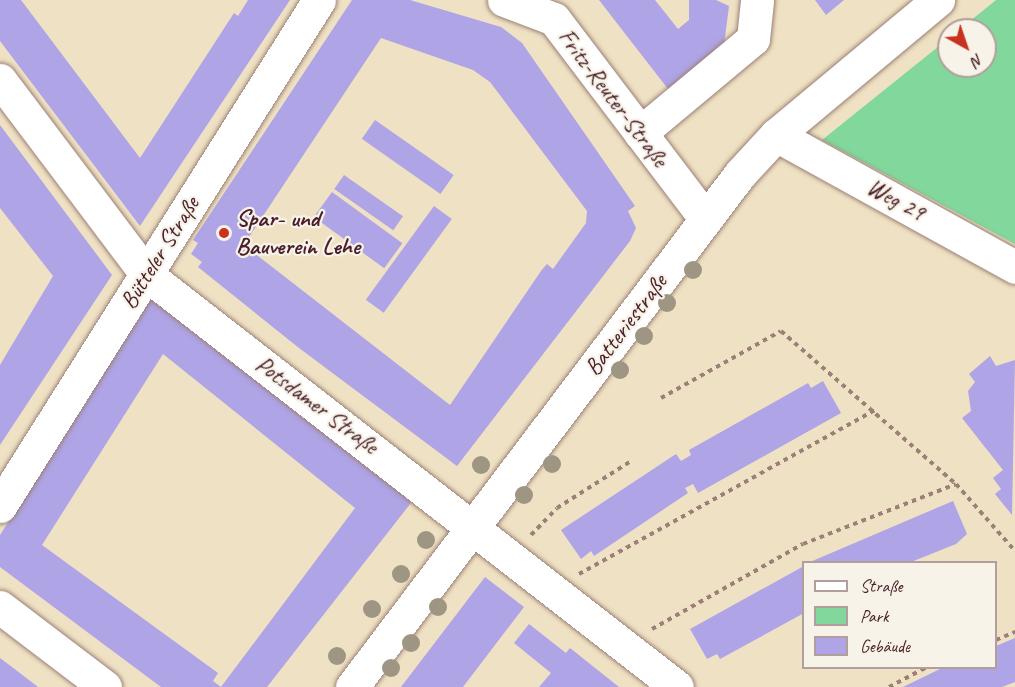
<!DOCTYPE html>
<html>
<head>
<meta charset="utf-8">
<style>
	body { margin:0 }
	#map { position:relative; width:1015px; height:687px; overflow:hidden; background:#efe1c3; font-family:Caveat,sans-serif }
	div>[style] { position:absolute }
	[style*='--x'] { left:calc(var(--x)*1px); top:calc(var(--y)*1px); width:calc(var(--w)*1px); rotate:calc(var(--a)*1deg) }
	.green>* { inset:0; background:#82d89c }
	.building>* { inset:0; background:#aea4e6; transform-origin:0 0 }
	.path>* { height:4px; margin-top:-2px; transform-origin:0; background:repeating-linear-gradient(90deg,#9c8077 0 4.5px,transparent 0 9px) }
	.roads { filter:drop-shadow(0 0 2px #9c8077) drop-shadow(0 0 2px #9c8077) }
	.minor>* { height:33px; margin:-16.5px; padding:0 16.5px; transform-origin:16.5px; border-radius:16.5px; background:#fff }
	.trees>* { width:18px; height:18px; margin:-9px; border-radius:50%; background:#9e9582 }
	.dots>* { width:16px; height:16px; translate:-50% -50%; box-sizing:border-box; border:3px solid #f7f3e8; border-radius:50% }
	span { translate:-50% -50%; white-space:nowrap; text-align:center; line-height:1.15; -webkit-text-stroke:4.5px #f7f3e8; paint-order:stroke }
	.street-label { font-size:24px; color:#4a1f2b }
	.poi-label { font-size:24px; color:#4a1f2b; font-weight:700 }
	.left { translate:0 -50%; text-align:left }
	.legend { position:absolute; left:802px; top:561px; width:195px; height:108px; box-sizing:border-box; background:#f7f3e8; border:2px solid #b29e9c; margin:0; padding:8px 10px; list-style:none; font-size:18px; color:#4a1f2b }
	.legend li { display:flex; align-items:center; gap:12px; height:30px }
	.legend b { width:30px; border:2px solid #b29e9c }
	.north { position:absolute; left:937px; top:18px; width:60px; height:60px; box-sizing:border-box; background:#f7f3e8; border:2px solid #b29e9c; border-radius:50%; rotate:140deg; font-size:16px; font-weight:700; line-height:24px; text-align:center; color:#4a1f2b }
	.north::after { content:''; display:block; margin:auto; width:21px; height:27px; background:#c8321e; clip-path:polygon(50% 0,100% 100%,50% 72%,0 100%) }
</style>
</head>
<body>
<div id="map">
	<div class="green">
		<div style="clip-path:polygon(996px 0,1015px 0,1015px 244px,822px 140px,949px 38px,949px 66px,985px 66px,985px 30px,959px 30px)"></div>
	</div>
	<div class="building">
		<div style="clip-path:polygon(0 0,21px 0,140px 158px,234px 13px,238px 16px,248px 0,290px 0,140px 226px,0 41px)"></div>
		<div style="clip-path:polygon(evenodd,352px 0,410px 0,501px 27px,522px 43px,635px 206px,628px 211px,636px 228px,630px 241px,457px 466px,299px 348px,198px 267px,202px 262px,191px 254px,198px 243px,193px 240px,352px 0,381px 38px,473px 70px,490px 82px,587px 211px,586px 223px,553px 269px,547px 264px,541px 271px,450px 405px,249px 249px,247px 240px,381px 38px)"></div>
		<div style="clip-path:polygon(599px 0,655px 0,678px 29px,689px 20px,689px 0,716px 0,729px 6px,724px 45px,668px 89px)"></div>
		<div style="clip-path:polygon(815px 0,844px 0,826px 15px)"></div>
		<div style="left:375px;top:120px;width:96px;height:23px;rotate:35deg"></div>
		<div style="clip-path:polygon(0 125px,112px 275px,0 445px,0 365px,53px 276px,0 208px)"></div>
		<div style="left:344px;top:175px;width:72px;height:17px;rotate:35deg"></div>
		<div style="left:332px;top:192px;width:87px;height:31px;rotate:36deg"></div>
		<div style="left:434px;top:206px;width:22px;height:116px;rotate:36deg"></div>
		<div style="clip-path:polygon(152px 297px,414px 499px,267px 687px,221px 687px,355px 508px,163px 354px,42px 545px,218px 673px,213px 681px,221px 687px,161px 687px,0 567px,0 535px)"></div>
		<div style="clip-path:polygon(990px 356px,996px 366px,1015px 360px,1012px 515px,995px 494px,1001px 489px,993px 478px,1003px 470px,962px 418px,971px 411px,968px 391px,975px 382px,969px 374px)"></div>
		<div style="clip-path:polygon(823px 381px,841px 413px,698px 493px,693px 484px,685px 488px,688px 493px,594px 556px,591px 551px,581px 559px,561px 530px,676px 454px,681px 461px,691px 455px,689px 450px,808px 383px,811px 388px)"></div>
		<div style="clip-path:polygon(953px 501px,967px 534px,956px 544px,911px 562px,810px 562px)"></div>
		<div style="clip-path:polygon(804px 566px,804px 613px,720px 659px,717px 654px,707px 659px,690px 629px)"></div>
		<div style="clip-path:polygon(485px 577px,524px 607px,463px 687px,401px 687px)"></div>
		<div style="clip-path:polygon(529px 624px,566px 653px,570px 648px,619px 687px,539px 687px,551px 673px,514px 643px)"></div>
		<div style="clip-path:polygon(1015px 638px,1015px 682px,1002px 687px,903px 687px,942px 668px,996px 668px,996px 646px)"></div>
		<div style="clip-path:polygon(0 658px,12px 667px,38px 687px,0 687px)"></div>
	</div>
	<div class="path">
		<div style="--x:661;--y:398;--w:137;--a:-29.2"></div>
		<div style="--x:781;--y:331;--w:232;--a:41.2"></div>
		<div style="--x:956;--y:484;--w:89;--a:48.6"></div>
		<div style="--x:531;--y:535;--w:37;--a:-46"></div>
		<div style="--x:557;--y:508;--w:88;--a:-32.4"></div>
		<div style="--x:579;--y:574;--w:338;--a:-29"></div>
		<div style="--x:652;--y:629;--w:173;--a:-29.4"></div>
		<div style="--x:803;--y:544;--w:164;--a:-21.4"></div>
		<div style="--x:996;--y:640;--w:21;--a:-23"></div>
		<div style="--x:889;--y:687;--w:41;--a:-27.8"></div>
	</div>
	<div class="roads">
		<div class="minor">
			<div style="--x:504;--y:0;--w:53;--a:20.8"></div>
			<div style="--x:554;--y:19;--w:251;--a:52.8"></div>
			<div style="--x:0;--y:80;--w:244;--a:53"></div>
			<div style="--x:147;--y:275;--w:671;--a:37.86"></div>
			<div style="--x:640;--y:133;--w:147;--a:-39.8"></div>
			<div style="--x:753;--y:39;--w:39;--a:-84"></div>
			<div style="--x:776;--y:135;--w:273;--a:28.9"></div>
			<div style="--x:0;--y:506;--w:598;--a:-57.77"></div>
			<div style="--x:0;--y:607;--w:132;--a:37.3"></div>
			<div style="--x:352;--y:687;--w:643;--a:-52.9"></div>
			<div style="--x:740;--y:174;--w:53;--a:-47.3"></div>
			<div style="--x:776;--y:135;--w:211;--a:-39.8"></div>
		</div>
	</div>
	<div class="trees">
		<div style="left:693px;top:270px"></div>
		<div style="left:667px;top:303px"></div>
		<div style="left:644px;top:336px"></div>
		<div style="left:620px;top:370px"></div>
		<div style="left:552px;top:464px"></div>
		<div style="left:481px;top:465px"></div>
		<div style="left:524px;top:495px"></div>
		<div style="left:426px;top:540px"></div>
		<div style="left:401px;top:574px"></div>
		<div style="left:438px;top:607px"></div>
		<div style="left:372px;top:609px"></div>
		<div style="left:411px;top:643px"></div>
		<div style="left:337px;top:656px"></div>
		<div style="left:391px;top:668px"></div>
	</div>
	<div class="dots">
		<div style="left:224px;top:233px;background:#c8321e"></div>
	</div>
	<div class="street-label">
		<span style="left:613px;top:98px;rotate:53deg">Fritz-Reuter-Straße</span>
		<span style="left:896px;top:200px;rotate:29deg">Weg 29</span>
		<span style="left:160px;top:253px;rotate:-58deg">Bütteler Straße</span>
		<span style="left:626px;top:325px;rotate:-53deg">Batteriestraße</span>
		<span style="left:317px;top:405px;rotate:37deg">Potsdamer Straße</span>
	</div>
	<div class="poi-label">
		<span class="left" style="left:236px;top:233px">Spar- und<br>Bauverein Lehe</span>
	</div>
	<ul class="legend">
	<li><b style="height:8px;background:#fff"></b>Straße</li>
	<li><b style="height:16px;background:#82d89c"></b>Park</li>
	<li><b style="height:16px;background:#aea4e6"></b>Gebäude</li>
	</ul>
	<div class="north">N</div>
</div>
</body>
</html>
